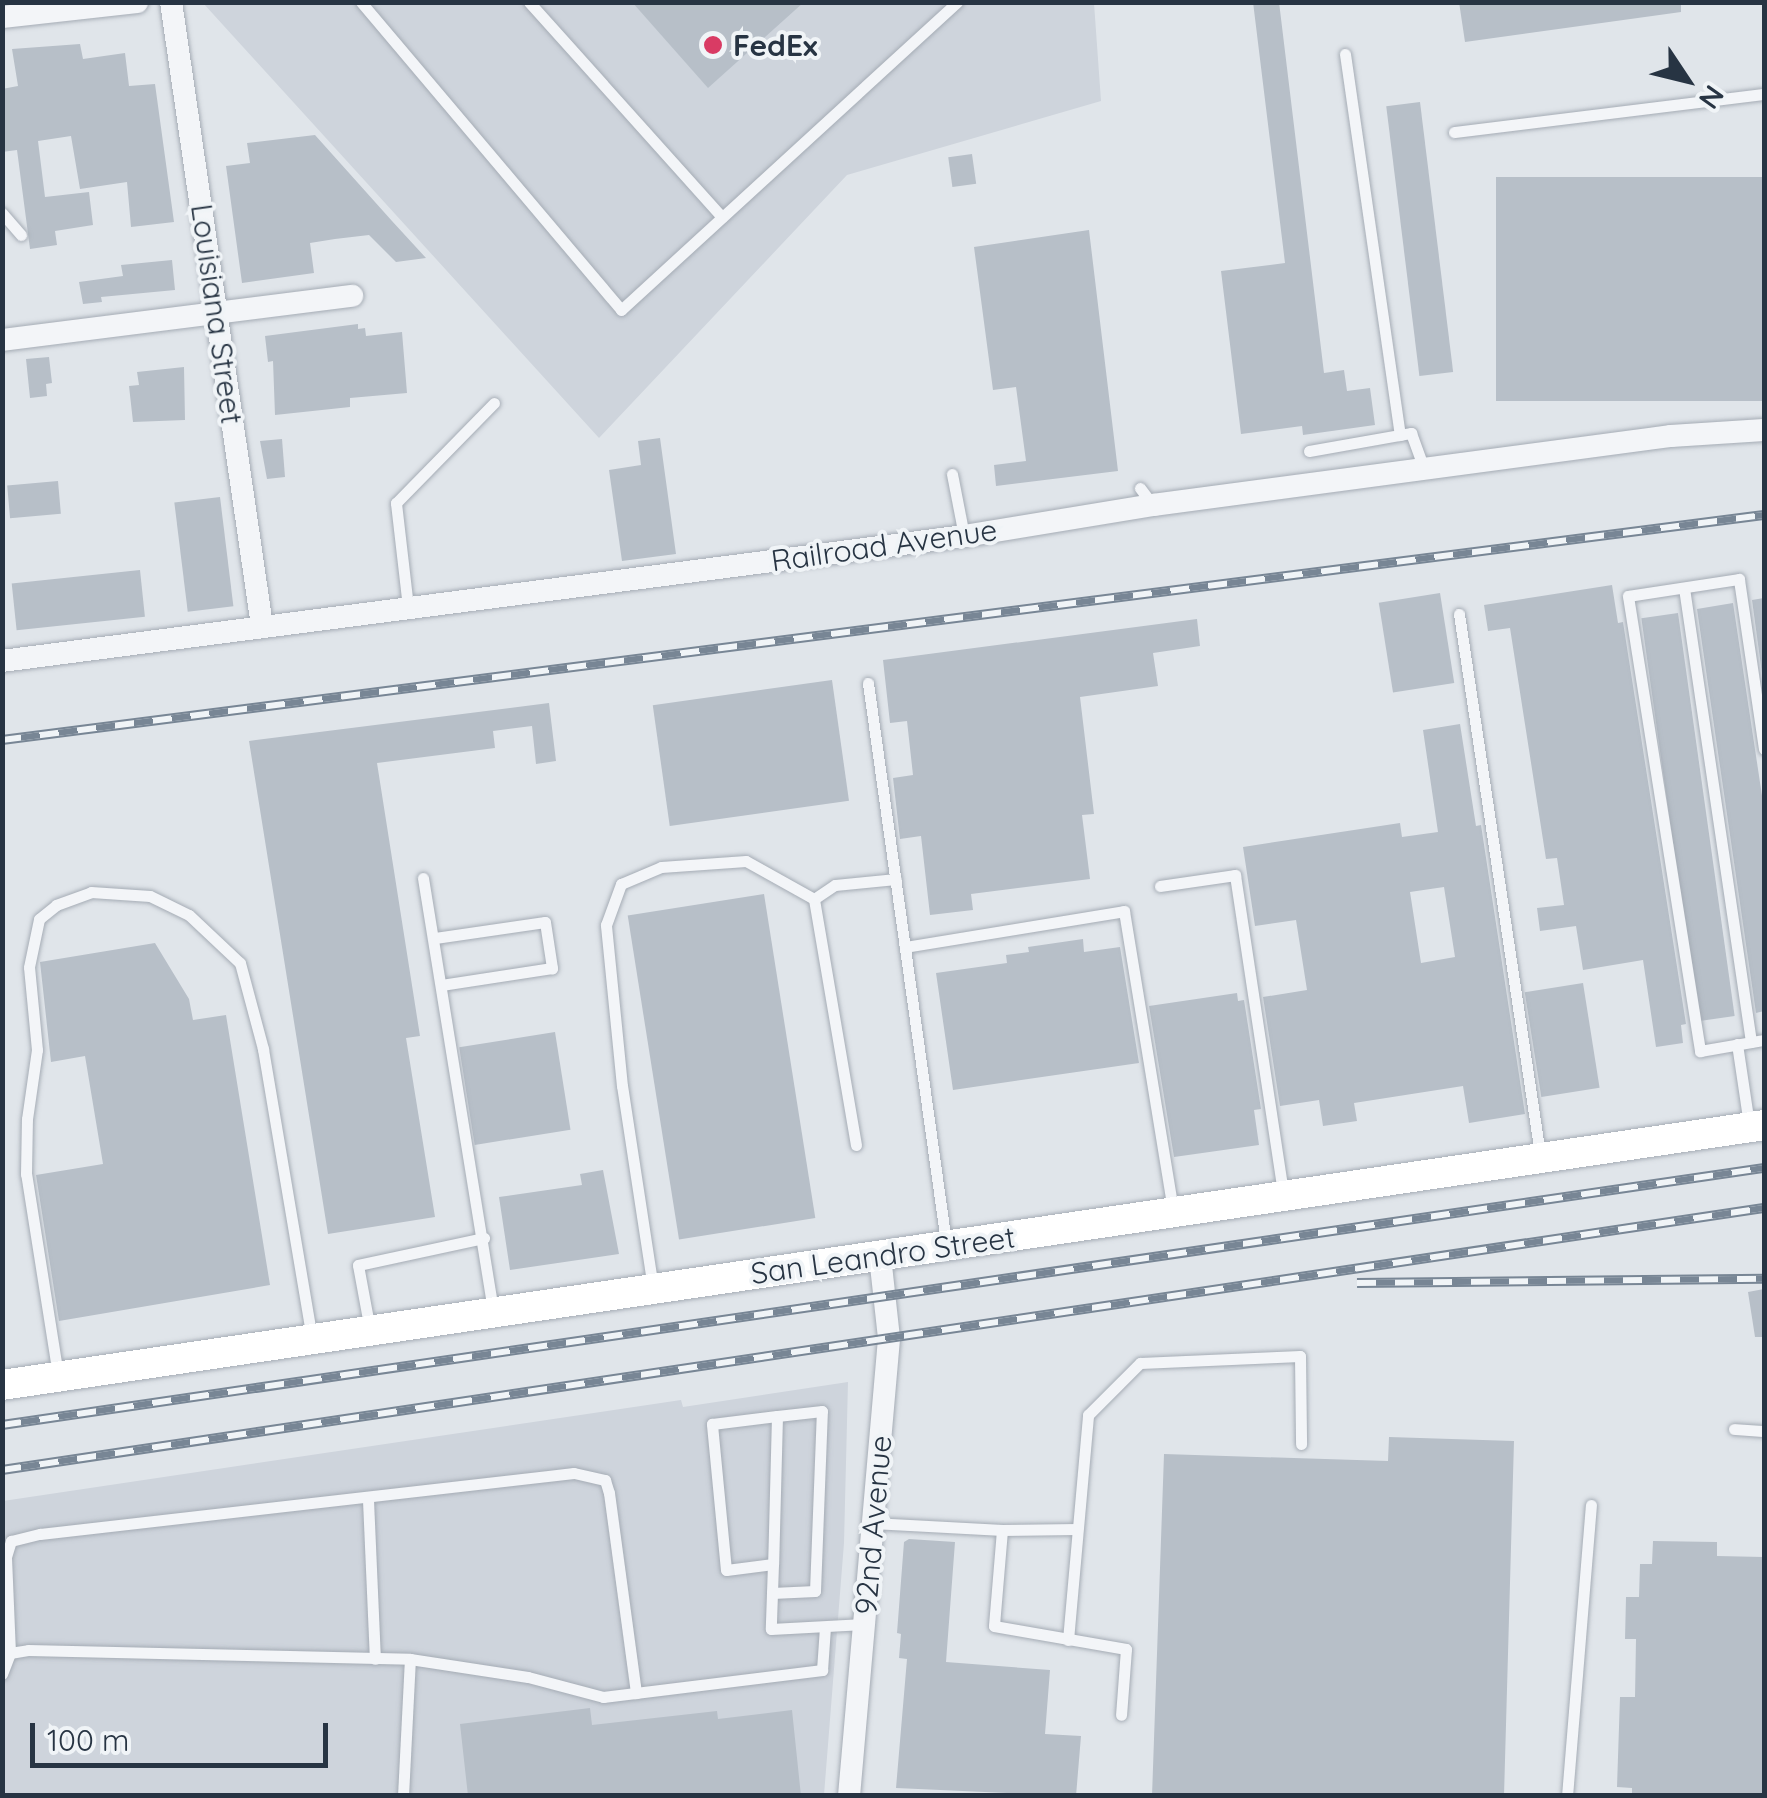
<!DOCTYPE html>
<html>
<head>
<meta charset="utf-8">
<style>
	body { margin:0 }
	#map { position:relative; width:1767px; height:1798px; overflow:hidden; background:#e0e5ea; font-family:Quicksand,sans-serif }
	div>[style] { position:absolute }
	[style*='--x'] { left:calc(var(--x)*1px); top:calc(var(--y)*1px); width:calc(var(--w)*1px); rotate:calc(var(--a)*1deg) }
	.built>* { inset:0; background:#ced4dc }
	.building>* { inset:0; background:#b7bfc8; transform-origin:0 0 }
	.roads { filter:drop-shadow(0 0 2px #a5acb5) drop-shadow(0 0 2px #a5acb5) }
	.lane>* { height:11px; margin:-5.5px; padding:0 5.5px; transform-origin:5.5px; border-radius:5.5px; background:#f3f5f8 }
	.street>* { height:22px; margin:-11px; padding:0 11px; transform-origin:11px; border-radius:11px; background:#f3f5f8 }
	.secondary>* { height:30px; margin:-15px; padding:0 15px; transform-origin:15px; border-radius:15px; background:#fff }
	.rail>* { height:10px; margin-top:-5px; transform-origin:0; background:repeating-linear-gradient(90deg,#f0f4f7 0 19px,#788695 0 38px); box-sizing:border-box; border-block:2px solid #788695 }
	.dots>* { width:28px; height:28px; translate:-50% -50%; box-sizing:border-box; border:5px solid #f0f4f7; border-radius:50% }
	span { translate:-50% -50%; white-space:nowrap; text-align:center; line-height:1.15; -webkit-text-stroke:8px #f0f4f7; paint-order:stroke }
	.poi-label { font-size:30px; color:#273443; font-weight:700 }
	.left { translate:0 -50%; text-align:left }
	.street-label { font-size:30px; color:#273443 }
	.frame { position:absolute; inset:0; border:5px solid #273443; pointer-events:none }
	.north { position:absolute; left:1637px; top:30px; width:100px; height:100px; -webkit-text-stroke:8px #f0f4f7; paint-order:stroke; rotate:125deg; font-size:28px; font-weight:700; line-height:40px; text-align:center; color:#273443 }
	.north::after { content:''; display:block; margin:auto; width:35px; height:45px; background:#273443; clip-path:polygon(50% 0,100% 100%,50% 72%,0 100%) }
	.scale { position:absolute; left:30px; top:1723px; width:298px; height:45px; box-sizing:border-box; border:5px solid #273443; border-top:0; padding-left:12px; font-size:30px; line-height:35px; white-space:nowrap; color:#273443; -webkit-text-stroke:8px #f0f4f7; paint-order:stroke }
</style>
</head>
<body>
<div id="map">
	<div class="built">
		<div style="clip-path:polygon(203px 3px,1094px 3px,1101px 101px,847px 175px,599px 438px)"></div>
		<div style="clip-path:polygon(848px 1382px,844px 1543px,824px 1795px,3px 1796px,3px 1501px,681px 1400px,683px 1407px)"></div>
	</div>
	<div class="building">
		<div style="clip-path:polygon(632px 2px,804px 2px,708px 88px)"></div>
		<div style="clip-path:polygon(1253px 2px,1279px 2px,1324px 373px,1344px 370px,1347px 391px,1370px 388px,1375px 425px,1303px 435px,1302px 426px,1241px 434px,1221px 271px,1285px 263px)"></div>
		<div style="clip-path:polygon(1459px 2px,1681px 2px,1681px 12px,1465px 42px)"></div>
		<div style="clip-path:polygon(80px 44px,83px 59px,125px 53px,129px 86px,155px 84px,174px 222px,131px 227px,127px 182px,80px 189px,71px 136px,38px 141px,45px 197px,89px 192px,93px 225px,55px 231px,57px 245px,30px 249px,17px 150px,2px 152px,2px 89px,18px 86px,12px 49px)"></div>
		<div style="left:1420px;top:102px;width:272px;height:34px;rotate:83deg"></div>
		<div style="clip-path:polygon(315px 135px,392px 221px,426px 258px,396px 262px,369px 235px,335px 239px,310px 243px,314px 273px,242px 283px,226px 166px,250px 163px,247px 143px)"></div>
		<div style="left:972px;top:154px;width:30px;height:24px;rotate:82deg"></div>
		<div style="left:1764px;top:177px;width:224px;height:268px;rotate:90deg"></div>
		<div style="clip-path:polygon(1089px 230px,1118px 471px,996px 486px,994px 465px,1026px 461px,1016px 387px,993px 390px,974px 247px)"></div>
		<div style="clip-path:polygon(172px 260px,175px 290px,101px 297px,102px 302px,83px 304px,79px 282px,123px 276px,121px 265px)"></div>
		<div style="clip-path:polygon(358px 324px,358px 329px,365px 328px,366px 336px,402px 332px,407px 393px,350px 398px,350px 407px,275px 415px,273px 361px,268px 362px,265px 336px)"></div>
		<div style="clip-path:polygon(49px 357px,52px 383px,46px 384px,47px 396px,30px 398px,26px 359px)"></div>
		<div style="clip-path:polygon(184px 367px,185px 420px,133px 422px,129px 386px,139px 385px,137px 372px)"></div>
		<div style="clip-path:polygon(660px 438px,676px 554px,622px 561px,609px 470px,641px 465px,638px 441px)"></div>
		<div style="clip-path:polygon(282px 439px,285px 477px,267px 479px,260px 441px)"></div>
		<div style="left:58px;top:481px;width:33px;height:51px;rotate:85deg"></div>
		<div style="left:220px;top:497px;width:110px;height:46px;rotate:83deg"></div>
		<div style="left:140px;top:570px;width:47px;height:129px;rotate:84deg"></div>
		<div style="clip-path:polygon(1612px 585px,1618px 623px,1623px 622px,1686px 1024px,1681px 1025px,1683px 1043px,1656px 1047px,1643px 960px,1583px 970px,1576px 926px,1540px 931px,1537px 908px,1564px 905px,1557px 858px,1546px 859px,1510px 628px,1488px 631px,1484px 605px)"></div>
		<div style="left:1440px;top:593px;width:91px;height:62px;rotate:81deg"></div>
		<div style="clip-path:polygon(1764px 598px,1764px 688px,1752px 600px)"></div>
		<div style="clip-path:polygon(1733px 603px,1764px 809px,1764px 1011px,1756px 1013px,1697px 609px)"></div>
		<div style="left:1678px;top:613px;width:407px;height:37px;rotate:82deg"></div>
		<div style="clip-path:polygon(1197px 619px,1200px 646px,1153px 653px,1158px 686px,1080px 697px,1094px 814px,1082px 815px,1090px 879px,971px 894px,973px 910px,930px 915px,921px 836px,900px 839px,893px 778px,913px 775px,907px 721px,890px 723px,883px 660px)"></div>
		<div style="left:832px;top:680px;width:122px;height:181px;rotate:82deg"></div>
		<div style="clip-path:polygon(549px 703px,556px 761px,536px 764px,532px 726px,493px 731px,495px 748px,377px 763px,420px 1036px,406px 1038px,435px 1217px,328px 1234px,249px 741px)"></div>
		<div style="clip-path:polygon(evenodd,1460px 724px,1476px 826px,1481px 825px,1525px 1114px,1469px 1123px,1463px 1086px,1354px 1103px,1357px 1121px,1323px 1126px,1319px 1100px,1280px 1106px,1263px 997px,1307px 990px,1296px 920px,1255px 926px,1243px 847px,1400px 823px,1402px 837px,1438px 832px,1423px 730px,1460px 724px,1444px 887px,1455px 957px,1421px 963px,1410px 892px,1444px 887px)"></div>
		<div style="left:764px;top:894px;width:328px;height:138px;rotate:81deg"></div>
		<div style="clip-path:polygon(1083px 939px,1084px 952px,1120px 947px,1139px 1063px,953px 1090px,936px 973px,1007px 963px,1006px 955px,1029px 952px,1028px 947px)"></div>
		<div style="clip-path:polygon(155px 943px,189px 999px,193px 1020px,226px 1015px,270px 1285px,59px 1321px,36px 1175px,103px 1164px,85px 1056px,51px 1062px,40px 962px)"></div>
		<div style="left:1583px;top:983px;width:106px;height:59px;rotate:81deg"></div>
		<div style="clip-path:polygon(1237px 993px,1238px 1001px,1244px 1000px,1261px 1109px,1254px 1110px,1259px 1145px,1174px 1157px,1149px 1006px)"></div>
		<div style="left:555px;top:1032px;width:99px;height:97px;rotate:81deg"></div>
		<div style="clip-path:polygon(603px 1170px,619px 1254px,510px 1270px,499px 1197px,582px 1185px,580px 1174px)"></div>
		<div style="clip-path:polygon(1764px 1289px,1764px 1337px,1755px 1337px,1748px 1292px)"></div>
		<div style="clip-path:polygon(1389px 1437px,1514px 1441px,1504px 1796px,1152px 1796px,1164px 1454px,1388px 1461px)"></div>
		<div style="clip-path:polygon(909px 1539px,955px 1542px,946px 1662px,1050px 1670px,1045px 1734px,1081px 1736px,1076px 1796px,896px 1788px,907px 1659px,899px 1658px,901px 1634px,897px 1633px,904px 1542px)"></div>
		<div style="clip-path:polygon(1653px 1541px,1717px 1542px,1717px 1556px,1764px 1557px,1764px 1796px,1632px 1796px,1632px 1788px,1617px 1787px,1620px 1697px,1635px 1697px,1636px 1639px,1625px 1639px,1626px 1597px,1639px 1597px,1640px 1564px,1652px 1564px)"></div>
		<div style="clip-path:polygon(590px 1708px,592px 1725px,717px 1711px,718px 1719px,792px 1710px,801px 1796px,468px 1796px,460px 1724px)"></div>
	</div>
	<div class="roads">
		<div class="lane">
			<div style="--x:361;--y:2;--w:403;--a:49.8"></div>
			<div style="--x:621;--y:310;--w:456;--a:-42.5"></div>
			<div style="--x:529;--y:2;--w:289;--a:48.1"></div>
			<div style="--x:1345;--y:54;--w:385;--a:81.8"></div>
			<div style="--x:1454;--y:132;--w:312;--a:-7"></div>
			<div style="--x:2;--y:213;--w:29;--a:49"></div>
			<div style="--x:1309;--y:451;--w:104;--a:-10"></div>
			<div style="--x:1411;--y:433;--w:38;--a:70"></div>
			<div style="--x:952;--y:474;--w:63;--a:79"></div>
			<div style="--x:1140;--y:488;--w:21;--a:53"></div>
			<div style="--x:1684;--y:588;--w:459;--a:81.6"></div>
			<div style="--x:408;--y:607;--w:105;--a:-96.6"></div>
			<div style="--x:396;--y:503;--w:140;--a:-45.6"></div>
			<div style="--x:1459;--y:614;--w:546;--a:81.47"></div>
			<div style="--x:868;--y:683;--w:564;--a:82.06"></div>
			<div style="--x:1764;--y:749;--w:172;--a:-98.4"></div>
			<div style="--x:1739;--y:579;--w:112;--a:171.3"></div>
			<div style="--x:1628;--y:596;--w:461;--a:81"></div>
			<div style="--x:1700;--y:1051;--w:65;--a:-9.8"></div>
			<div style="--x:423;--y:878;--w:440;--a:80.8"></div>
			<div style="--x:1160;--y:886;--w:76;--a:-8.3"></div>
			<div style="--x:1235;--y:875;--w:321;--a:81.4"></div>
			<div style="--x:435;--y:938;--w:111;--a:-8.3"></div>
			<div style="--x:545;--y:922;--w:47;--a:81.3"></div>
			<div style="--x:552;--y:968;--w:112;--a:171.3"></div>
			<div style="--x:905;--y:947;--w:222;--a:-9.3"></div>
			<div style="--x:1124;--y:911;--w:304;--a:80.7"></div>
			<div style="--x:1737;--y:1044;--w:81;--a:81.5"></div>
			<div style="--x:856;--y:1145;--w:250;--a:-99.7"></div>
			<div style="--x:814;--y:899;--w:25;--a:-34"></div>
			<div style="--x:835;--y:885;--w:61;--a:-5.6"></div>
			<div style="--x:653;--y:1288;--w:204;--a:-98.7"></div>
			<div style="--x:622;--y:1086;--w:162;--a:-95.7"></div>
			<div style="--x:606;--y:925;--w:44;--a:-69.9"></div>
			<div style="--x:621;--y:884;--w:43;--a:-23"></div>
			<div style="--x:661;--y:867;--w:85;--a:-4"></div>
			<div style="--x:746;--y:861;--w:78;--a:29.2"></div>
			<div style="--x:370;--y:1330;--w:66;--a:-100.5"></div>
			<div style="--x:358;--y:1265;--w:129;--a:-12.1"></div>
			<div style="--x:58;--y:1375;--w:204;--a:-99"></div>
			<div style="--x:26;--y:1174;--w:55;--a:-89"></div>
			<div style="--x:27;--y:1119;--w:70;--a:-81.8"></div>
			<div style="--x:37;--y:1050;--w:83;--a:-95.5"></div>
			<div style="--x:29;--y:967;--w:49;--a:-78.2"></div>
			<div style="--x:39;--y:919;--w:22;--a:-39"></div>
			<div style="--x:56;--y:905;--w:37;--a:-20"></div>
			<div style="--x:91;--y:892;--w:59;--a:3.9"></div>
			<div style="--x:150;--y:896;--w:43;--a:26"></div>
			<div style="--x:189;--y:915;--w:70;--a:43.3"></div>
			<div style="--x:240;--y:963;--w:89;--a:75"></div>
			<div style="--x:263;--y:1049;--w:294;--a:80.4"></div>
			<div style="--x:1734;--y:1429;--w:30;--a:4"></div>
			<div style="--x:368;--y:1500;--w:159;--a:87.5"></div>
			<div style="--x:873;--y:1523;--w:129;--a:3.1"></div>
			<div style="--x:1002;--y:1530;--w:96;--a:94.8"></div>
			<div style="--x:994;--y:1626;--w:134;--a:9.9"></div>
			<div style="--x:1126;--y:1649;--w:66;--a:94.3"></div>
			<div style="--x:1002;--y:1530;--w:75;--a:-0.8"></div>
			<div style="--x:773;--y:1564;--w:47;--a:172.7"></div>
			<div style="--x:726;--y:1570;--w:147;--a:-95.5"></div>
			<div style="--x:712;--y:1424;--w:65;--a:-7"></div>
			<div style="--x:772;--y:1593;--w:43;--a:-2.7"></div>
			<div style="--x:815;--y:1591;--w:180;--a:-87.8"></div>
			<div style="--x:822;--y:1411;--w:45;--a:173.7"></div>
			<div style="--x:777;--y:1416;--w:148;--a:91.5"></div>
			<div style="--x:773;--y:1564;--w:29;--a:92"></div>
			<div style="--x:772;--y:1593;--w:36;--a:92"></div>
			<div style="--x:771;--y:1629;--w:93;--a:-3.1"></div>
			<div style="--x:1068;--y:1640;--w:226;--a:-84.9"></div>
			<div style="--x:1088;--y:1415;--w:74;--a:-45"></div>
			<div style="--x:1140;--y:1363;--w:160;--a:-2.5"></div>
			<div style="--x:1300;--y:1356;--w:88;--a:89.3"></div>
			<div style="--x:10;--y:1653;--w:96;--a:-92.4"></div>
			<div style="--x:6;--y:1557;--w:17;--a:-73"></div>
			<div style="--x:11;--y:1541;--w:30;--a:-14"></div>
			<div style="--x:40;--y:1534;--w:537;--a:-6.52"></div>
			<div style="--x:574;--y:1473;--w:32;--a:13"></div>
			<div style="--x:605;--y:1480;--w:14;--a:73"></div>
			<div style="--x:609;--y:1493;--w:202;--a:82.3"></div>
			<div style="--x:2;--y:1674;--w:22;--a:-69"></div>
			<div style="--x:10;--y:1653;--w:18;--a:-9"></div>
			<div style="--x:28;--y:1650;--w:382;--a:1.3"></div>
			<div style="--x:410;--y:1659;--w:119;--a:8.7"></div>
			<div style="--x:528;--y:1677;--w:78;--a:14.9"></div>
			<div style="--x:603;--y:1697;--w:221;--a:-7"></div>
			<div style="--x:822;--y:1670;--w:43;--a:-86"></div>
			<div style="--x:403;--y:1796;--w:137;--a:-87.1"></div>
			<div style="--x:1567;--y:1796;--w:292;--a:-85.3"></div>
		</div>
		<div class="street">
			<div style="--x:171;--y:2;--w:631;--a:81.7"></div>
			<div style="--x:2;--y:17;--w:136;--a:-6.3"></div>
			<div style="--x:2;--y:340;--w:353;--a:-7.2"></div>
			<div style="--x:2;--y:661;--w:970;--a:-7.4"></div>
			<div style="--x:964;--y:536;--w:192;--a:-9.3"></div>
			<div style="--x:1153;--y:505;--w:523;--a:-7.59"></div>
			<div style="--x:1671;--y:436;--w:93;--a:-3.7"></div>
			<div style="--x:849;--y:1796;--w:460;--a:-85"></div>
			<div style="--x:889;--y:1338;--w:82;--a:-96.3"></div>
		</div>
		<div class="secondary">
			<div style="--x:2;--y:1385;--w:1781;--a:-8.39"></div>
		</div>
	</div>
	<div class="rail">
		<div style="--x:2;--y:740;--w:1776;--a:-7.28"></div>
		<div style="--x:1357;--y:1283;--w:407;--a:-0.6"></div>
		<div style="--x:2;--y:1425;--w:1781;--a:-8.3"></div>
		<div style="--x:2;--y:1470;--w:1781;--a:-8.46"></div>
	</div>
	<div class="dots">
		<div style="left:713px;top:45px;background:#d93b64"></div>
	</div>
	<div class="poi-label">
		<span class="left" style="left:733px;top:45px">FedEx</span>
	</div>
	<div class="street-label">
		<span style="left:217px;top:314px;rotate:82deg">Louisiana Street</span>
		<span style="left:884px;top:545px;rotate:-8deg">Railroad Avenue</span>
		<span style="left:883px;top:1255px;rotate:-8deg">San Leandro Street</span>
		<span style="left:873px;top:1525px;rotate:-85deg">92nd Avenue</span>
	</div>
	<div class="frame"></div>
	<div class="north">N</div>
	<div class="scale">100 m</div>
</div>
</body>
</html>
